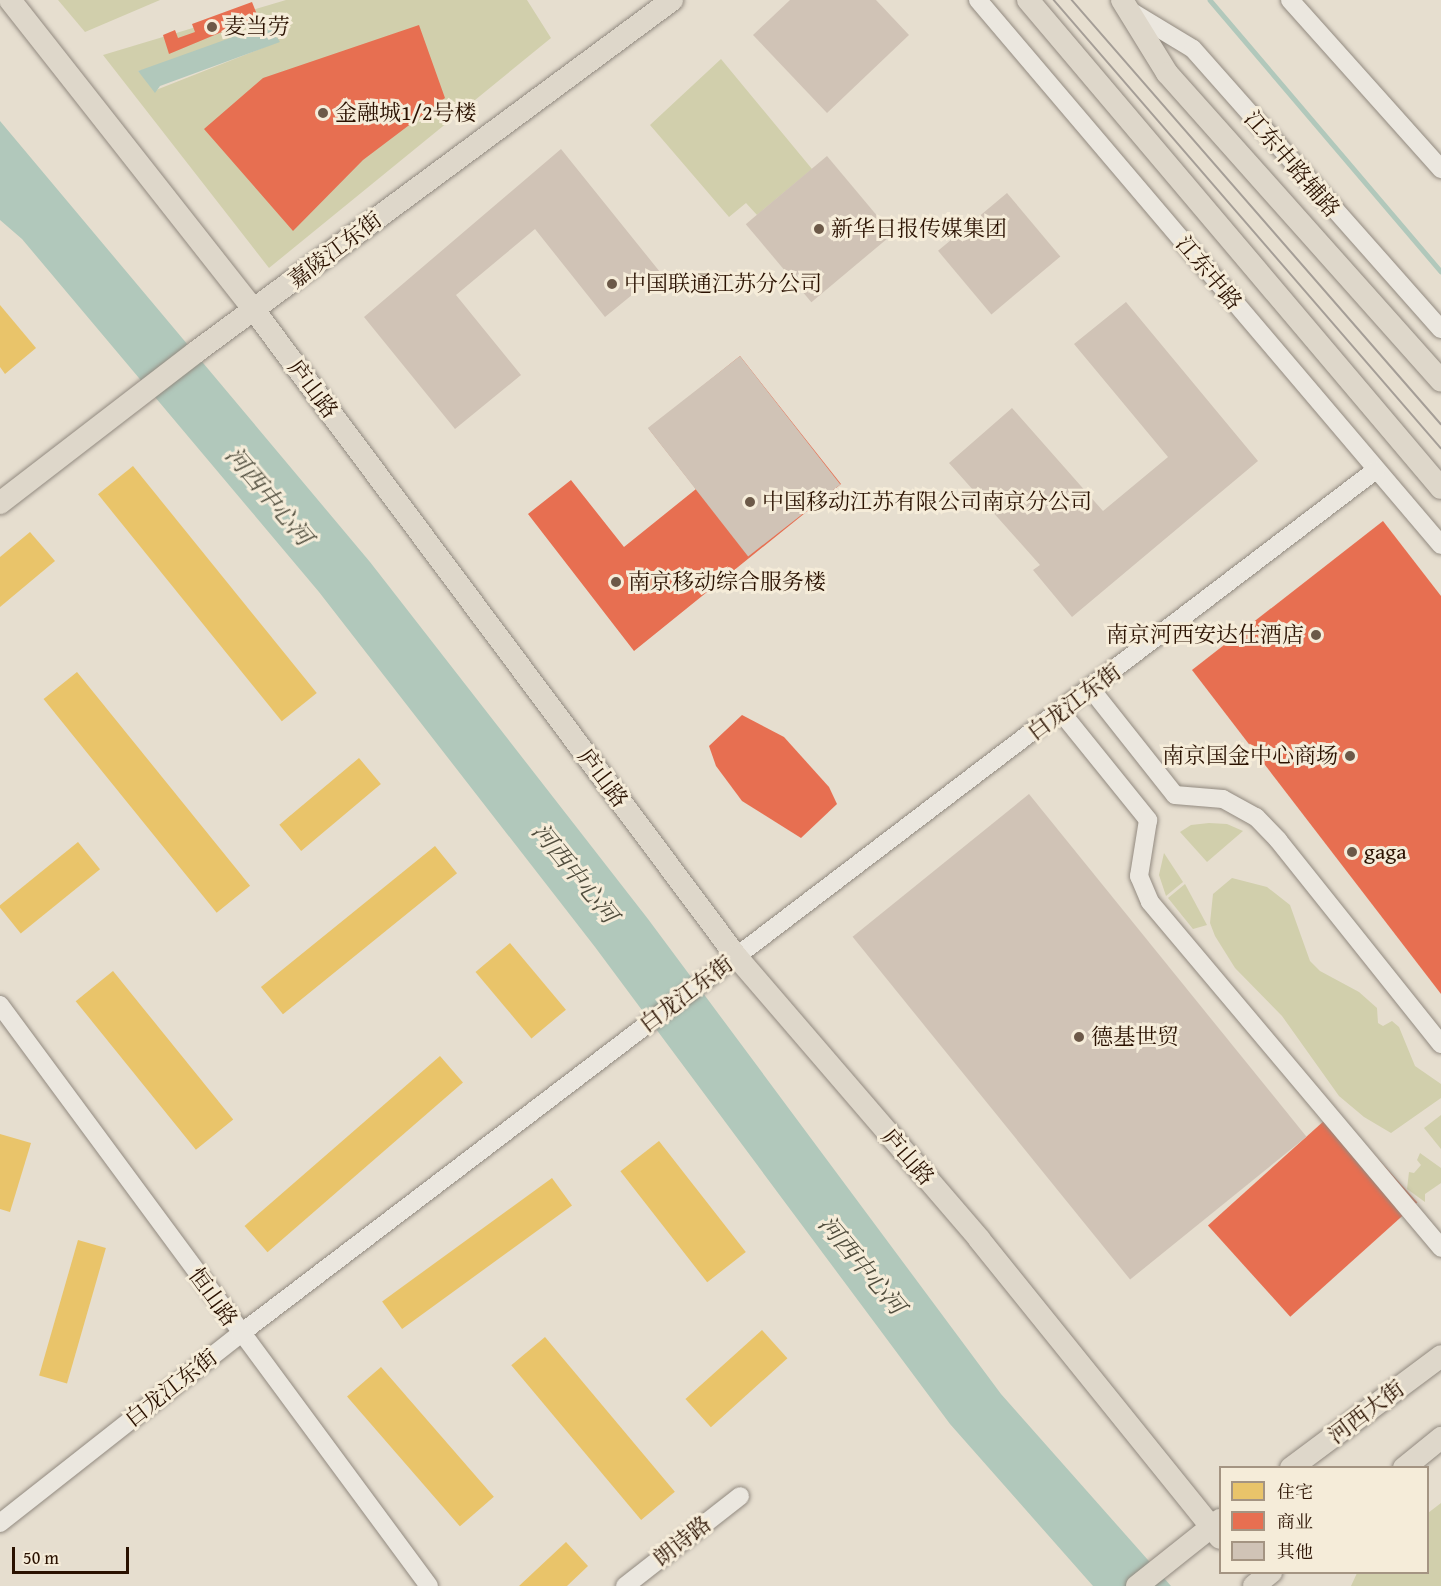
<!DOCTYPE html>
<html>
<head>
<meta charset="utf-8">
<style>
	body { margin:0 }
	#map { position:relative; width:1441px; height:1586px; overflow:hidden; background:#e6decf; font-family:"Gentium Book Plus","Noto Serif SC",serif }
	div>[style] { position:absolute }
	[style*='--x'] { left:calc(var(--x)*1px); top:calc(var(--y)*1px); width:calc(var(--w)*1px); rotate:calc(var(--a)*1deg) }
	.green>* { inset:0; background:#d1cfac }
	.water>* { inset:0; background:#b1c8bb }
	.homes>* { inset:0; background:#e9c46a; transform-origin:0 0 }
	.shops>* { inset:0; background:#e76f51; transform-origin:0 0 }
	.stream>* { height:4.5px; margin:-2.25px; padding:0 2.25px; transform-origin:2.25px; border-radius:2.25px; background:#b1c8bb }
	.building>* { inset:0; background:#d0c3b6; transform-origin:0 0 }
	.roads { filter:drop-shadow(0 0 2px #928a80) drop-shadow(0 0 2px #928a80) }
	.minor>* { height:18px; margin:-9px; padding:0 9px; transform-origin:9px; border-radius:9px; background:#ebe7df }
	.major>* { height:22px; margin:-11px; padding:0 11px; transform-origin:11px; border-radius:11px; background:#ded7ca }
	.tram>* { height:1.5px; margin:-0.75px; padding:0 0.75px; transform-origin:0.75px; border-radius:0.75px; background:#a59e97 }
	.dots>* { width:16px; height:16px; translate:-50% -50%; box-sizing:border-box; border:3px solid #f5ecd9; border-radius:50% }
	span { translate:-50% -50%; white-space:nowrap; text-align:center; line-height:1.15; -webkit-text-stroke:6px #f5ecd9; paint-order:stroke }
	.poi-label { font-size:22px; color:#2a1100 }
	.left { translate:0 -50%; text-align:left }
	.right { translate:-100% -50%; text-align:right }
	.street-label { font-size:22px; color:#2a1100 }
	.water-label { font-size:24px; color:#514e3e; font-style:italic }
	.legend { position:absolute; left:1219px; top:1466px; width:210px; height:108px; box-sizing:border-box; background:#f5ecd9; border:2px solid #a49482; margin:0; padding:8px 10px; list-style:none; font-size:18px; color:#2a1100 }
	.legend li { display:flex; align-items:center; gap:12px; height:30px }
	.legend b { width:30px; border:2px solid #a49482 }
	.scale { position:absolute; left:12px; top:1547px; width:117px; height:27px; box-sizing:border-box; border:3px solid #2a1100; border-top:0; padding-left:8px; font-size:18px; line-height:21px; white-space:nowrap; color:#2a1100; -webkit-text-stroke:4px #f5ecd9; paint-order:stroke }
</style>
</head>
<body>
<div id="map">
	<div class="green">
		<div style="clip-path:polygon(58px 0,160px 0,85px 32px)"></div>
		<div style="clip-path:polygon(evenodd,286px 0,527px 0,551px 38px,269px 268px,103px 55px,286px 0,280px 41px,156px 90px,138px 71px,155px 67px,280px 41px)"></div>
		<div style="clip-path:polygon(721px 59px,812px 169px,757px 215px,746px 203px,729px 217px,650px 125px)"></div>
		<div style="clip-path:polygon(1209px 823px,1227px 824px,1243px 831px,1207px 862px,1180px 832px,1191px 825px)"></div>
		<div style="clip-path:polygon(1164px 853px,1183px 882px,1166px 896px,1159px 875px)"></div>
		<div style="clip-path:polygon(1232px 878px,1267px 887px,1290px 905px,1310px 961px,1320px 971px,1359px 992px,1377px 1008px,1378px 1023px,1383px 1026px,1392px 1021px,1399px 1027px,1415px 1066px,1441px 1084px,1441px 1098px,1391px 1133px,1364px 1117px,1339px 1096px,1282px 1016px,1235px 968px,1215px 936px,1210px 923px,1213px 894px)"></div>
		<div style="clip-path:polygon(1185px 884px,1207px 925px,1193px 929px,1168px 898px)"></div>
		<div style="clip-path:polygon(1441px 1115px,1441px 1149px,1424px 1128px)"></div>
		<div style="clip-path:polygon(1420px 1153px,1441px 1168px,1441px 1183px,1425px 1194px,1425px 1202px,1407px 1189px,1409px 1172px,1414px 1173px,1421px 1165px,1417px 1160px)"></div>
		<div style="clip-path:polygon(1441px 1503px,1441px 1586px,1351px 1586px,1357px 1573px,1428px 1572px,1428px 1513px)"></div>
	</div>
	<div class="water">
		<div style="clip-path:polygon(269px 24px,280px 42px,160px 86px,155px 93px,138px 71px)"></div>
		<div style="clip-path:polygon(0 121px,370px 562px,648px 919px,1001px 1394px,1171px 1586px,1093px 1586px,950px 1424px,595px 947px,319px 592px,22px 239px,0 220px)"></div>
	</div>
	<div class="homes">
		<div style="clip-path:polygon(0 305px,36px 348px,5px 374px,0 367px)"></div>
		<div style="left:133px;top:466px;width:292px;height:45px;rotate:51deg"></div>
		<div style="clip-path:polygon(30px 532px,55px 561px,0 607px,0 557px)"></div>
		<div style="left:77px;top:672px;width:275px;height:43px;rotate:51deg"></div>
		<div style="left:359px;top:758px;width:34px;height:104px;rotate:50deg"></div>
		<div style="left:78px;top:842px;width:35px;height:102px;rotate:51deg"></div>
		<div style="left:435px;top:846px;width:35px;height:224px;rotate:51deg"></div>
		<div style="left:510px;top:943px;width:87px;height:45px;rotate:50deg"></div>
		<div style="left:113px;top:971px;width:191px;height:48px;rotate:51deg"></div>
		<div style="left:440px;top:1056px;width:35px;height:259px;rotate:49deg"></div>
		<div style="clip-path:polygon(0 1134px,31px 1143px,10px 1212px,0 1209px)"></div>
		<div style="left:659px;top:1141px;width:141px;height:49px;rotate:52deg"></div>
		<div style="left:552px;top:1178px;width:34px;height:210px;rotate:54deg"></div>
		<div style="left:78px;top:1240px;width:29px;height:141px;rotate:16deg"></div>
		<div style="left:762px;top:1330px;width:38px;height:103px;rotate:48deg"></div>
		<div style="left:545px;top:1337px;width:202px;height:44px;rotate:50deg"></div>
		<div style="left:381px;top:1367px;width:172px;height:45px;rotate:49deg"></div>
		<div style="clip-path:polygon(566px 1542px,588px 1566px,567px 1586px,519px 1586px)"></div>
	</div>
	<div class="shops">
		<div style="clip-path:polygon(252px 2px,258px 17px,169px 54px,163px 35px,175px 30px,178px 38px,195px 32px,192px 24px)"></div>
		<div style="clip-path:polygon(419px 25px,445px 98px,363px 160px,293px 231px,204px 129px,263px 78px)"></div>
		<div style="clip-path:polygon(740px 356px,841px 484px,634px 651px,528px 514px,571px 480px,624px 547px,696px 489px,649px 429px)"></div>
		<div style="clip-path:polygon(1383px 521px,1441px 596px,1441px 994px,1192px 670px)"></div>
		<div style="clip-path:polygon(742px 715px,784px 737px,829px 787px,837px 804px,801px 838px,742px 801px,716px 766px,709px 746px)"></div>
		<div style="left:1335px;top:1111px;width:123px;height:171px;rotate:48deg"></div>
	</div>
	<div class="stream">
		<div style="--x:1210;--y:0;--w:356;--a:49.6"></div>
	</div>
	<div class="building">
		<div style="clip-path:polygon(790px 0,876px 0,909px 35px,827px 113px,753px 35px)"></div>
		<div style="clip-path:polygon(561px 149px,660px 272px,605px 317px,535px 229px,456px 295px,521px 375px,455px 429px,364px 317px)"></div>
		<div style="left:827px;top:156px;width:102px;height:106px;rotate:50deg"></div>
		<div style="left:1007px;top:193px;width:83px;height:90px;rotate:50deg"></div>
		<div style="clip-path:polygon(1126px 302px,1258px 461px,1072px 617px,1033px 570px,1040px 565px,949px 463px,1012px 408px,1103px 511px,1168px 457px,1074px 344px)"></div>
		<div style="left:740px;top:356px;width:163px;height:117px;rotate:52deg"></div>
		<div style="left:1029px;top:794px;width:441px;height:227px;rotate:51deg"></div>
	</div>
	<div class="roads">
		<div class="minor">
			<div style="--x:978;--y:0;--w:715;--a:49.65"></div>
			<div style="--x:1290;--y:0;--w:227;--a:48.2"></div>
			<div style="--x:1132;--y:12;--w:71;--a:31.2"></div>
			<div style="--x:1193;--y:49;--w:374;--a:48.5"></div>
			<div style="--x:1091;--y:689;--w:135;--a:51.6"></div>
			<div style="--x:1175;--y:795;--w:48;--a:4.8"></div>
			<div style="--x:1223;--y:799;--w:38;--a:29"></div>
			<div style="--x:1256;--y:817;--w:32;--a:46"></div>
			<div style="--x:1278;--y:840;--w:261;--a:51.4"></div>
			<div style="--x:1061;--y:712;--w:139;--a:51.1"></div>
			<div style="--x:1148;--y:820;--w:57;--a:99.1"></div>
			<div style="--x:1139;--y:876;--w:28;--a:67"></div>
			<div style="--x:1150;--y:902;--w:452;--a:49.9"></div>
			<div style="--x:0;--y:1005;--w:722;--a:53.56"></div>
			<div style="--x:0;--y:1523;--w:305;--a:-38.2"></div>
			<div style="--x:240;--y:1334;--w:1427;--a:-37.26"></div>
			<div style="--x:625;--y:1586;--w:146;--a:-38"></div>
		</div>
		<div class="major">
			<div style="--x:10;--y:0;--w:395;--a:51.8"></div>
			<div style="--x:254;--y:310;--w:806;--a:53.27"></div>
			<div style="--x:736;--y:956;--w:373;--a:49.3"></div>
			<div style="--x:979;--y:1239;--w:384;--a:51.1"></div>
			<div style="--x:1028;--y:0;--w:639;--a:49.76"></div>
			<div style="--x:1122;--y:0;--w:86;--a:58.3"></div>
			<div style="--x:1167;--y:73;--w:412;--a:48.3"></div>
			<div style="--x:0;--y:503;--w:247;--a:-37.6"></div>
			<div style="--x:196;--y:352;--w:592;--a:-36.48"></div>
			<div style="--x:1291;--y:1468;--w:187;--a:-36.7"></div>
			<div style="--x:1404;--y:1468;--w:48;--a:-39"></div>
			<div style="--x:1137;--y:1586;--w:106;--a:-38.5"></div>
			<div style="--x:1254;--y:1586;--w:22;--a:-39"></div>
		</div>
	</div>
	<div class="tram">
		<div style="--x:1054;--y:0;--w:592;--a:49.18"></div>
		<div style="--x:1072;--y:0;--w:562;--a:48.97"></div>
	</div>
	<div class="dots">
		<div style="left:212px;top:27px;background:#6c5948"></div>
		<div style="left:323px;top:113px;background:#6c5948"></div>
		<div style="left:819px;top:229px;background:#6c5948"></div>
		<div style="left:612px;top:284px;background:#6c5948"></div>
		<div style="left:750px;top:502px;background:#6c5948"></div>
		<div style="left:616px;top:582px;background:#6c5948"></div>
		<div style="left:1316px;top:635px;background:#6c5948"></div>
		<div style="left:1350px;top:756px;background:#6c5948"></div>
		<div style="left:1352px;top:852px;background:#6c5948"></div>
		<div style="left:1079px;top:1037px;background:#6c5948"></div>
	</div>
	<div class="poi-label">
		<span class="left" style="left:224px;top:27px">麦当劳</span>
		<span class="left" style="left:335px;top:113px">金融城1/2号楼</span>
		<span class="left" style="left:831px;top:229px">新华日报传媒集团</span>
		<span class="left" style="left:624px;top:284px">中国联通江苏分公司</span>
		<span class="left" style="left:762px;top:502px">中国移动江苏有限公司南京分公司</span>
		<span class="left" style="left:628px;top:582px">南京移动综合服务楼</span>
		<span class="right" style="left:1304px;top:635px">南京河西安达仕酒店</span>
		<span class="right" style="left:1338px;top:756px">南京国金中心商场</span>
		<span class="left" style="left:1364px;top:852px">gaga</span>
		<span class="left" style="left:1091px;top:1037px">德基世贸</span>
	</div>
	<div class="street-label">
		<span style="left:1292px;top:164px;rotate:49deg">江东中路辅路</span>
		<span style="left:335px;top:250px;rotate:-37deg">嘉陵江东街</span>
		<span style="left:1209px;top:273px;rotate:50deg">江东中路</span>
		<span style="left:313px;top:389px;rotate:53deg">庐山路</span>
		<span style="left:1074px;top:702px;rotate:-37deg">白龙江东街</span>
		<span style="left:603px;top:778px;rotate:53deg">庐山路</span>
		<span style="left:686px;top:994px;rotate:-37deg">白龙江东街</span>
		<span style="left:908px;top:1157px;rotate:49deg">庐山路</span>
		<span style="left:213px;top:1297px;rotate:54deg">恒山路</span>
		<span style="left:171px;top:1388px;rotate:-38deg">白龙江东街</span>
		<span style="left:1366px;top:1412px;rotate:-37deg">河西大街</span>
		<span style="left:682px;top:1541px;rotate:-38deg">朗诗路</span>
	</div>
	<div class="water-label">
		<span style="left:269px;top:496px;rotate:50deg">河西中心河</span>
		<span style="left:575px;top:873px;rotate:51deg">河西中心河</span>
		<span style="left:862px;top:1265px;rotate:50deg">河西中心河</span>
	</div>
	<ul class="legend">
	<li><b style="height:16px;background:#e9c46a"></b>住宅</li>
	<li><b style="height:16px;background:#e76f51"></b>商业</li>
	<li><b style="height:16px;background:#d0c3b6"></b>其他</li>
	</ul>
	<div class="scale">50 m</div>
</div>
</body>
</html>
